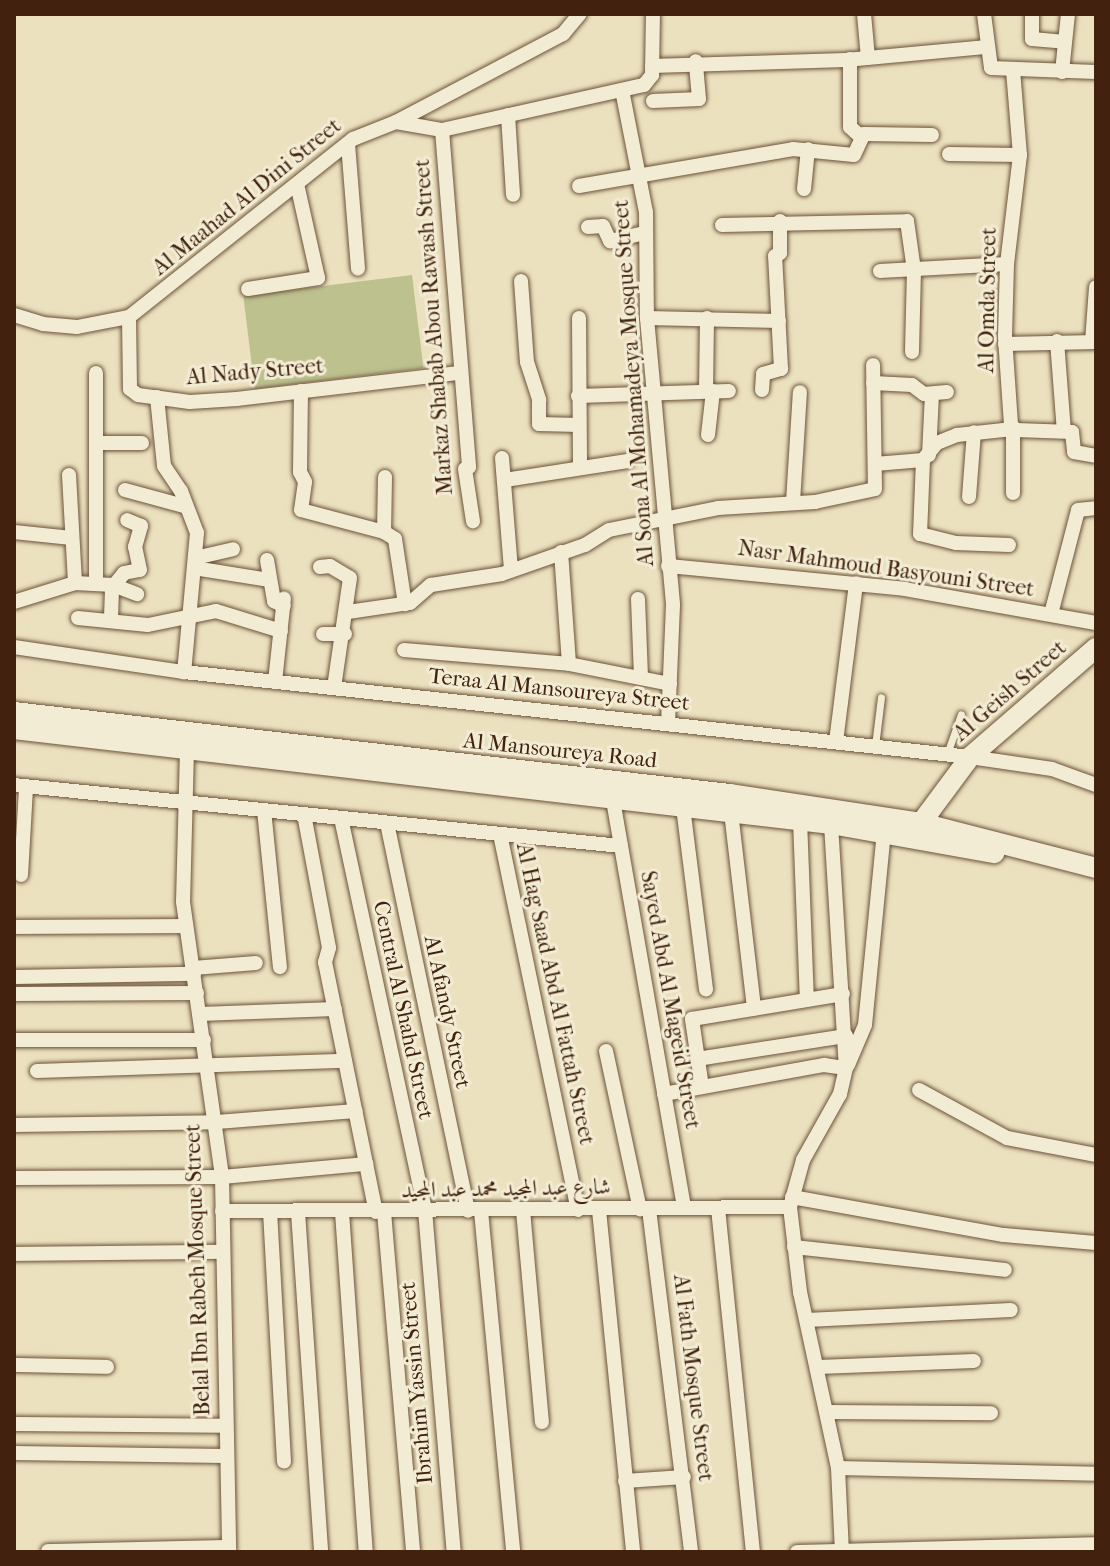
<!DOCTYPE html>
<html>
<head>
<meta charset="utf-8">
<style>
	body { margin:0 }
	#map { position:relative; width:1110px; height:1566px; overflow:hidden; background:#ece1be; font-family:"IM FELL French Canon",Amiri,serif }
	div>[style] { position:absolute }
	[style*='--x'] { left:calc(var(--x)*1px); top:calc(var(--y)*1px); width:calc(var(--w)*1px); rotate:calc(var(--a)*1deg) }
	.green>* { inset:0; background:#bdc18e; transform-origin:0 0 }
	.roads { filter:drop-shadow(0 0 2px #6c523a) drop-shadow(0 0 2px #6c523a) }
	.lane>* { height:7px; margin:-3.5px; padding:0 3.5px; transform-origin:3.5px; border-radius:3.5px; background:#f3ecd5 }
	.street>* { height:14px; margin:-7px; padding:0 7px; transform-origin:7px; border-radius:7px; background:#f3ecd5 }
	.secondary>* { height:20px; margin:-10px; padding:0 10px; transform-origin:10px; border-radius:10px; background:#f3ecd5 }
	span { translate:-50% -50%; white-space:nowrap; text-align:center; line-height:1.15; -webkit-text-stroke:6px #f3ecd5; paint-order:stroke }
	.street-label { font-size:22px; color:#42220e }
	.frame { position:absolute; inset:0; border:16px solid #42220e; pointer-events:none }
</style>
</head>
<body>
<div id="map">
	<div class="green">
		<div style="left:412px;top:275px;width:94px;height:170px;rotate:83deg"></div>
	</div>
	<div class="roads">
		<div class="lane">
			<div style="--x:875;--y:746;--w:49;--a:-83"></div>
			<div style="--x:947;--y:754;--w:42;--a:-70.7"></div>
		</div>
		<div class="street">
			<div style="--x:864;--y:14;--w:44;--a:84.8"></div>
			<div style="--x:984;--y:14;--w:54;--a:82.6"></div>
			<div style="--x:991;--y:68;--w:105;--a:2.2"></div>
			<div style="--x:1032;--y:14;--w:25;--a:90"></div>
			<div style="--x:1032;--y:39;--w:33;--a:5"></div>
			<div style="--x:850;--y:59;--w:68;--a:90"></div>
			<div style="--x:850;--y:127;--w:13;--a:42"></div>
			<div style="--x:652;--y:66;--w:194;--a:-1.8"></div>
			<div style="--x:846;--y:60;--w:142;--a:-5.3"></div>
			<div style="--x:1013;--y:70;--w:85;--a:85.3"></div>
			<div style="--x:1020;--y:155;--w:110;--a:96.8"></div>
			<div style="--x:1007;--y:264;--w:73;--a:91.6"></div>
			<div style="--x:1005;--y:337;--w:88;--a:86.1"></div>
			<div style="--x:1011;--y:425;--w:7;--a:45"></div>
			<div style="--x:1016;--y:430;--w:56;--a:2"></div>
			<div style="--x:1072;--y:432;--w:20;--a:84"></div>
			<div style="--x:1074;--y:452;--w:22;--a:10"></div>
			<div style="--x:1062;--y:72;--w:58;--a:-84.1"></div>
			<div style="--x:622;--y:90;--w:124;--a:78.9"></div>
			<div style="--x:646;--y:212;--w:106;--a:89.5"></div>
			<div style="--x:647;--y:318;--w:288;--a:84.8"></div>
			<div style="--x:673;--y:605;--w:119;--a:92.4"></div>
			<div style="--x:653;--y:101;--w:46;--a:-2.5"></div>
			<div style="--x:699;--y:99;--w:38;--a:-95"></div>
			<div style="--x:508;--y:115;--w:80;--a:86.4"></div>
			<div style="--x:396;--y:122;--w:47;--a:9.9"></div>
			<div style="--x:442;--y:130;--w:207;--a:-12.6"></div>
			<div style="--x:644;--y:85;--w:13;--a:-51"></div>
			<div style="--x:652;--y:75;--w:61;--a:-89.1"></div>
			<div style="--x:442;--y:130;--w:338;--a:85.4"></div>
			<div style="--x:469;--y:467;--w:4;--a:153"></div>
			<div style="--x:465;--y:469;--w:53;--a:81.3"></div>
			<div style="--x:348;--y:144;--w:125;--a:85.4"></div>
			<div style="--x:949;--y:154;--w:71;--a:0.8"></div>
			<div style="--x:579;--y:186;--w:217;--a:-9.8"></div>
			<div style="--x:793;--y:149;--w:61;--a:5.6"></div>
			<div style="--x:854;--y:155;--w:23;--a:-65"></div>
			<div style="--x:864;--y:134;--w:68;--a:0.8"></div>
			<div style="--x:804;--y:189;--w:40;--a:-84.3"></div>
			<div style="--x:722;--y:225;--w:185;--a:-1.2"></div>
			<div style="--x:907;--y:221;--w:49;--a:81.9"></div>
			<div style="--x:914;--y:270;--w:82;--a:91.4"></div>
			<div style="--x:588;--y:227;--w:15;--a:-4"></div>
			<div style="--x:603;--y:226;--w:17;--a:65"></div>
			<div style="--x:610;--y:241;--w:37;--a:-13"></div>
			<div style="--x:880;--y:271;--w:127;--a:-3.2"></div>
			<div style="--x:521;--y:281;--w:81;--a:85.8"></div>
			<div style="--x:527;--y:362;--w:40;--a:72"></div>
			<div style="--x:539;--y:400;--w:24;--a:90"></div>
			<div style="--x:539;--y:424;--w:40;--a:1.4"></div>
			<div style="--x:248;--y:289;--w:71;--a:-8.9"></div>
			<div style="--x:318;--y:278;--w:96;--a:-102.6"></div>
			<div style="--x:14;--y:315;--w:30;--a:17"></div>
			<div style="--x:43;--y:324;--w:34;--a:5"></div>
			<div style="--x:77;--y:327;--w:53;--a:-10.9"></div>
			<div style="--x:129;--y:317;--w:286;--a:-38.5"></div>
			<div style="--x:353;--y:139;--w:46;--a:-21.6"></div>
			<div style="--x:396;--y:122;--w:189;--a:-27.8"></div>
			<div style="--x:563;--y:34;--w:26;--a:-50"></div>
			<div style="--x:129;--y:317;--w:72;--a:89.2"></div>
			<div style="--x:130;--y:389;--w:10;--a:37"></div>
			<div style="--x:138;--y:395;--w:52;--a:7.7"></div>
			<div style="--x:190;--y:402;--w:47;--a:-3.7"></div>
			<div style="--x:237;--y:399;--w:223;--a:-6.7"></div>
			<div style="--x:579;--y:318;--w:147;--a:89.6"></div>
			<div style="--x:647;--y:318;--w:132;--a:1.3"></div>
			<div style="--x:1057;--y:341;--w:90;--a:85.6"></div>
			<div style="--x:1092;--y:342;--w:55;--a:-85.8"></div>
			<div style="--x:1005;--y:344;--w:91;--a:-1.3"></div>
			<div style="--x:96;--y:373;--w:210;--a:90"></div>
			<div style="--x:873;--y:383;--w:39;--a:3"></div>
			<div style="--x:912;--y:385;--w:15;--a:37"></div>
			<div style="--x:924;--y:394;--w:23;--a:-5"></div>
			<div style="--x:762;--y:390;--w:16;--a:-86"></div>
			<div style="--x:763;--y:374;--w:19;--a:-16"></div>
			<div style="--x:781;--y:369;--w:113;--a:-93"></div>
			<div style="--x:775;--y:256;--w:6;--a:-31"></div>
			<div style="--x:780;--y:253;--w:32;--a:-90"></div>
			<div style="--x:301;--y:391;--w:81;--a:90.7"></div>
			<div style="--x:300;--y:472;--w:11;--a:63"></div>
			<div style="--x:305;--y:482;--w:28;--a:98"></div>
			<div style="--x:301;--y:510;--w:86;--a:14.8"></div>
			<div style="--x:706;--y:391;--w:73;--a:-89.2"></div>
			<div style="--x:578;--y:396;--w:151;--a:-1.9"></div>
			<div style="--x:157;--y:397;--w:69;--a:84.2"></div>
			<div style="--x:164;--y:466;--w:30;--a:56"></div>
			<div style="--x:181;--y:491;--w:45;--a:69.1"></div>
			<div style="--x:197;--y:533;--w:140;--a:95.3"></div>
			<div style="--x:708;--y:435;--w:44;--a:-83.5"></div>
			<div style="--x:96;--y:443;--w:46;--a:0"></div>
			<div style="--x:929;--y:455;--w:61;--a:-87.2"></div>
			<div style="--x:502;--y:458;--w:112;--a:85.4"></div>
			<div style="--x:923;--y:460;--w:74;--a:92.3"></div>
			<div style="--x:920;--y:534;--w:37;--a:14"></div>
			<div style="--x:956;--y:543;--w:53;--a:2.2"></div>
			<div style="--x:875;--y:464;--w:48;--a:-4.8"></div>
			<div style="--x:923;--y:460;--w:22;--a:-51"></div>
			<div style="--x:937;--y:443;--w:22;--a:-22"></div>
			<div style="--x:957;--y:435;--w:56;--a:-6.1"></div>
			<div style="--x:1013;--y:429;--w:64;--a:90"></div>
			<div style="--x:69;--y:475;--w:108;--a:86.8"></div>
			<div style="--x:385;--y:477;--w:55;--a:91"></div>
			<div style="--x:384;--y:532;--w:13;--a:32"></div>
			<div style="--x:395;--y:539;--w:66;--a:81.3"></div>
			<div style="--x:505;--y:480;--w:124;--a:-8.8"></div>
			<div style="--x:125;--y:490;--w:61;--a:15.2"></div>
			<div style="--x:969;--y:497;--w:65;--a:-85.6"></div>
			<div style="--x:793;--y:502;--w:110;--a:-86.4"></div>
			<div style="--x:14;--y:532;--w:58;--a:5.9"></div>
			<div style="--x:561;--y:552;--w:112;--a:85.9"></div>
			<div style="--x:195;--y:558;--w:39;--a:-13"></div>
			<div style="--x:267;--y:560;--w:42;--a:80.3"></div>
			<div style="--x:274;--y:601;--w:11;--a:27"></div>
			<div style="--x:668;--y:566;--w:238;--a:5.5"></div>
			<div style="--x:905;--y:589;--w:194;--a:10.1"></div>
			<div style="--x:320;--y:567;--w:10;--a:-6"></div>
			<div style="--x:330;--y:566;--w:23;--a:31"></div>
			<div style="--x:350;--y:578;--w:111;--a:98.3"></div>
			<div style="--x:194;--y:568;--w:77;--a:9"></div>
			<div style="--x:638;--y:599;--w:77;--a:87.8"></div>
			<div style="--x:14;--y:602;--w:64;--a:-17.3"></div>
			<div style="--x:75;--y:583;--w:38;--a:3"></div>
			<div style="--x:113;--y:585;--w:26;--a:21"></div>
			<div style="--x:348;--y:612;--w:63;--a:-8.3"></div>
			<div style="--x:410;--y:603;--w:28;--a:-41"></div>
			<div style="--x:431;--y:585;--w:72;--a:-8.8"></div>
			<div style="--x:502;--y:574;--w:88;--a:-19.3"></div>
			<div style="--x:585;--y:545;--w:28;--a:-32"></div>
			<div style="--x:609;--y:530;--w:111;--a:-11.4"></div>
			<div style="--x:718;--y:508;--w:97;--a:-3.5"></div>
			<div style="--x:815;--y:502;--w:61;--a:-12.2"></div>
			<div style="--x:875;--y:489;--w:124;--a:-90.9"></div>
			<div style="--x:1051;--y:614;--w:107;--a:-75.4"></div>
			<div style="--x:1078;--y:510;--w:18;--a:-6"></div>
			<div style="--x:78;--y:618;--w:70;--a:5.7"></div>
			<div style="--x:148;--y:625;--w:69;--a:-11.6"></div>
			<div style="--x:216;--y:611;--w:68;--a:17.1"></div>
			<div style="--x:111;--y:618;--w:30;--a:-88"></div>
			<div style="--x:112;--y:588;--w:19;--a:-51"></div>
			<div style="--x:124;--y:573;--w:16;--a:-11"></div>
			<div style="--x:140;--y:570;--w:24;--a:-102"></div>
			<div style="--x:135;--y:547;--w:22;--a:-74"></div>
			<div style="--x:141;--y:526;--w:15;--a:-157"></div>
			<div style="--x:323;--y:634;--w:22;--a:0"></div>
			<div style="--x:14;--y:647;--w:172;--a:8.4"></div>
			<div style="--x:184;--y:672;--w:791;--a:6.17"></div>
			<div style="--x:970;--y:757;--w:83;--a:8.3"></div>
			<div style="--x:1052;--y:769;--w:47;--a:20"></div>
			<div style="--x:404;--y:650;--w:166;--a:4.8"></div>
			<div style="--x:569;--y:664;--w:103;--a:11.2"></div>
			<div style="--x:275;--y:682;--w:84;--a:-83.9"></div>
			<div style="--x:836;--y:742;--w:160;--a:-82.8"></div>
			<div style="--x:187;--y:750;--w:152;--a:91.5"></div>
			<div style="--x:183;--y:902;--w:278;--a:81.9"></div>
			<div style="--x:222;--y:1177;--w:375;--a:88.9"></div>
			<div style="--x:14;--y:785;--w:610;--a:5.74"></div>
			<div style="--x:613;--y:800;--w:414;--a:80.1"></div>
			<div style="--x:683;--y:807;--w:184;--a:82.8"></div>
			<div style="--x:264;--y:810;--w:158;--a:84.2"></div>
			<div style="--x:731;--y:812;--w:198;--a:83.3"></div>
			<div style="--x:304;--y:814;--w:136;--a:79.4"></div>
			<div style="--x:329;--y:948;--w:15;--a:106"></div>
			<div style="--x:325;--y:962;--w:255;--a:78.5"></div>
			<div style="--x:341;--y:818;--w:401;--a:77.9"></div>
			<div style="--x:425;--y:1210;--w:343;--a:85.2"></div>
			<div style="--x:800;--y:820;--w:180;--a:87.8"></div>
			<div style="--x:387;--y:823;--w:396;--a:78.2"></div>
			<div style="--x:831;--y:824;--w:244;--a:86.5"></div>
			<div style="--x:500;--y:834;--w:384;--a:78.3"></div>
			<div style="--x:21;--y:875;--w:88;--a:-86.7"></div>
			<div style="--x:14;--y:927;--w:172;--a:-0.3"></div>
			<div style="--x:193;--y:968;--w:63;--a:-4.5"></div>
			<div style="--x:14;--y:977;--w:180;--a:-1"></div>
			<div style="--x:14;--y:994;--w:183;--a:-0.3"></div>
			<div style="--x:200;--y:1014;--w:135;--a:-2.1"></div>
			<div style="--x:14;--y:1040;--w:190;--a:0"></div>
			<div style="--x:606;--y:1051;--w:162;--a:77.9"></div>
			<div style="--x:697;--y:1059;--w:151;--a:-8.8"></div>
			<div style="--x:848;--y:1065;--w:43;--a:-67"></div>
			<div style="--x:865;--y:1025;--w:194;--a:-84.4"></div>
			<div style="--x:37;--y:1071;--w:308;--a:-1.9"></div>
			<div style="--x:702;--y:1087;--w:69;--a:-98.4"></div>
			<div style="--x:692;--y:1019;--w:153;--a:-9.4"></div>
			<div style="--x:919;--y:1090;--w:100;--a:28.6"></div>
			<div style="--x:1007;--y:1138;--w:91;--a:10.8"></div>
			<div style="--x:664;--y:1094;--w:163;--a:-10.3"></div>
			<div style="--x:824;--y:1065;--w:22;--a:8"></div>
			<div style="--x:846;--y:1068;--w:27;--a:103"></div>
			<div style="--x:840;--y:1094;--w:76;--a:119.3"></div>
			<div style="--x:803;--y:1160;--w:49;--a:105.5"></div>
			<div style="--x:790;--y:1207;--w:86;--a:83.3"></div>
			<div style="--x:800;--y:1292;--w:180;--a:77.8"></div>
			<div style="--x:838;--y:1468;--w:84;--a:87.3"></div>
			<div style="--x:14;--y:1125;--w:203;--a:-0.8"></div>
			<div style="--x:217;--y:1122;--w:139;--a:-4.5"></div>
			<div style="--x:14;--y:1178;--w:208;--a:-0.3"></div>
			<div style="--x:222;--y:1177;--w:145;--a:-5.2"></div>
			<div style="--x:792;--y:1197;--w:215;--a:10.2"></div>
			<div style="--x:1004;--y:1235;--w:92;--a:5"></div>
			<div style="--x:718;--y:1208;--w:346;--a:84.2"></div>
			<div style="--x:649;--y:1209;--w:346;--a:83"></div>
			<div style="--x:523;--y:1210;--w:213;--a:84.9"></div>
			<div style="--x:599;--y:1210;--w:344;--a:84.3"></div>
			<div style="--x:222;--y:1211;--w:568;--a:-0.4"></div>
			<div style="--x:270;--y:1211;--w:251;--a:86.8"></div>
			<div style="--x:481;--y:1211;--w:342;--a:84.6"></div>
			<div style="--x:298;--y:1212;--w:341;--a:86.1"></div>
			<div style="--x:342;--y:1212;--w:341;--a:86"></div>
			<div style="--x:384;--y:1212;--w:341;--a:85.1"></div>
			<div style="--x:794;--y:1247;--w:212;--a:6.2"></div>
			<div style="--x:14;--y:1254;--w:208;--a:-0.6"></div>
			<div style="--x:807;--y:1320;--w:204;--a:-2.8"></div>
			<div style="--x:14;--y:1365;--w:93;--a:1.2"></div>
			<div style="--x:818;--y:1367;--w:156;--a:-2.2"></div>
			<div style="--x:828;--y:1412;--w:163;--a:0.4"></div>
			<div style="--x:14;--y:1424;--w:210;--a:0.5"></div>
			<div style="--x:14;--y:1453;--w:211;--a:0.8"></div>
			<div style="--x:838;--y:1468;--w:258;--a:1.3"></div>
			<div style="--x:625;--y:1481;--w:59;--a:-3.9"></div>
			<div style="--x:48;--y:1551;--w:181;--a:-1.3"></div>
			<div style="--x:797;--y:1552;--w:299;--a:-1.5"></div>
		</div>
		<div class="secondary">
			<div style="--x:14;--y:712;--w:720;--a:6.54"></div>
			<div style="--x:729;--y:794;--w:194;--a:8.6"></div>
			<div style="--x:921;--y:823;--w:181;--a:14.4"></div>
			<div style="--x:14;--y:729;--w:823;--a:6.63"></div>
			<div style="--x:831;--y:824;--w:166;--a:10.1"></div>
			<div style="--x:921;--y:823;--w:82;--a:-53.4"></div>
			<div style="--x:970;--y:757;--w:167;--a:-40.9"></div>
		</div>
	</div>
	<div class="street-label">
		<span style="left:247px;top:197px;rotate:-39deg">Al Maahad Al Dini Street</span>
		<span style="left:988px;top:300px;rotate:-89deg">Al Omda Street</span>
		<span style="left:434px;top:327px;rotate:-94deg">Markaz Shabab Abou Rawash Street</span>
		<span style="left:255px;top:372px;rotate:-5deg">Al Nady Street</span>
		<span style="left:634px;top:383px;rotate:-94deg">Al Sona Al Mohamadeya Mosque Street</span>
		<span style="left:886px;top:569px;rotate:8deg">Nasr Mahmoud Basyouni Street</span>
		<span style="left:559px;top:690px;rotate:6deg">Teraa Al Mansoureya Street</span>
		<span style="left:1010px;top:691px;rotate:-41deg">Al Geish Street</span>
		<span style="left:560px;top:751px;rotate:6deg">Al Mansoureya Road</span>
		<span style="left:555px;top:994px;rotate:78deg">Al Hag Saad Abd Al Fattah Street</span>
		<span style="left:670px;top:1000px;rotate:80deg">Sayed Abd Al Mageid Street</span>
		<span style="left:403px;top:1010px;rotate:78deg">Central Al Shahd Street</span>
		<span style="left:447px;top:1012px;rotate:78deg">Al Afandy Street</span>
		<span style="left:506px;top:1189px;rotate:-1deg">شارع عبد المجيد محمد عبد المجيد</span>
		<span style="left:198px;top:1270px;rotate:-92deg">Belal Ibn Rabeh Mosque Street</span>
		<span style="left:693px;top:1378px;rotate:83deg">Al Fath Mosque Street</span>
		<span style="left:417px;top:1383px;rotate:-95deg">Ibrahim Yassin Street</span>
	</div>
	<div class="frame"></div>
</div>
</body>
</html>
